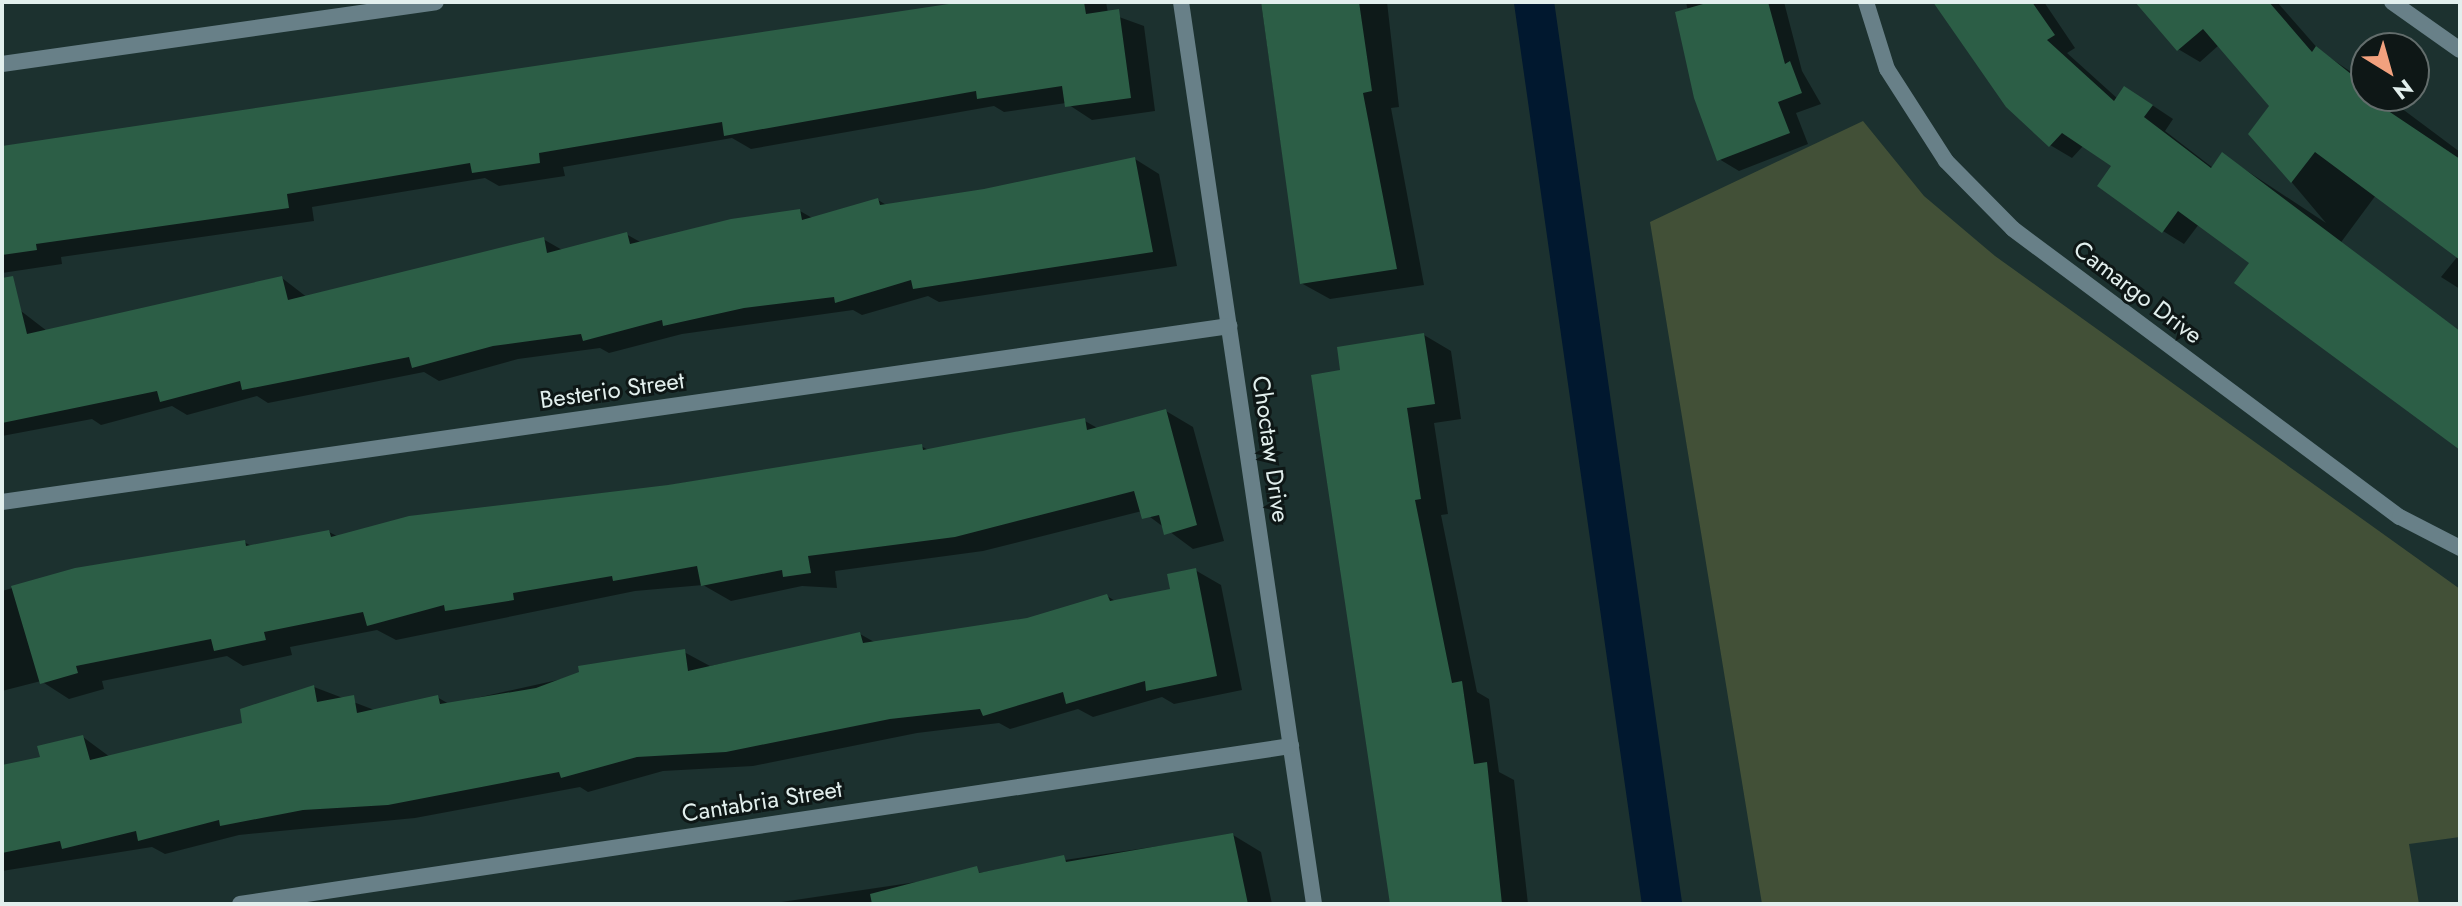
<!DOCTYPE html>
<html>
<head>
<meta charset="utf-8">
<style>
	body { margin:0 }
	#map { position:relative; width:2462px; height:906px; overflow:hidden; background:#1c312f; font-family:Jost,sans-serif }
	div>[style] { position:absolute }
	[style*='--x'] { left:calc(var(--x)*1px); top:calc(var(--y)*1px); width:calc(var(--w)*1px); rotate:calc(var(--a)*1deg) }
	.green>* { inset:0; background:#425037 }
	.shadow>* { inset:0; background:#0007 }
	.canal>* { height:40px; margin:-20px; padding:0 20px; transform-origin:20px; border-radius:20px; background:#01182f }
	.building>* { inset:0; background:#2c5e46 }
	.street>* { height:16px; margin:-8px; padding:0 8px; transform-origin:8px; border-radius:8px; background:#688088 }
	span { translate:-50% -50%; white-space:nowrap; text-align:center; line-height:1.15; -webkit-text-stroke:6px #0e1716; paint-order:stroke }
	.street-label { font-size:24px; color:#e2efed }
	.frame { position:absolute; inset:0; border:4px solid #e2efed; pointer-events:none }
	.north { position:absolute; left:2350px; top:32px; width:80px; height:80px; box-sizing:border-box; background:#0e1716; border:2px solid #636d6c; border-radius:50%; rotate:143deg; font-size:22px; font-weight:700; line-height:32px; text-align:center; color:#e2efed }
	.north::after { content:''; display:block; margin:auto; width:28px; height:36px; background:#f2a17e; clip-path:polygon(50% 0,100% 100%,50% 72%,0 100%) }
</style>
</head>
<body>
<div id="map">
	<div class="green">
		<div style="clip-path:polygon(1863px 121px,1924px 196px,1995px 256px,2460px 589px,2460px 837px,2409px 844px,2419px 904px,1762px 904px,1650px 222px)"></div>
	</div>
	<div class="shadow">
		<div style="clip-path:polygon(977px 2px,1106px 2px,1108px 13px,1144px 26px,1155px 111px,1092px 120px,1066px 103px,1004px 112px,994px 106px,751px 149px,732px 138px,563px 167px,565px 176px,499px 186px,485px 178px,312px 207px,314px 221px,61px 257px,62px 264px,2px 273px,2px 147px)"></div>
		<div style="clip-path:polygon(1261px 2px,1387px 2px,1399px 107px,1391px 108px,1424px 285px,1330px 299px,1301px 283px)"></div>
		<div style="clip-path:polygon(1686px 2px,1784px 2px,1802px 71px,1821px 104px,1796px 113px,1808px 144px,1739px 171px,1719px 159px)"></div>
		<div style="clip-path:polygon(1941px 2px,2044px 2px,2075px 48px,2067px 53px,2118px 99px,2125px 88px,2146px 101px,2173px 119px,2165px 131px,2213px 168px,2223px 155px,2326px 223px,2251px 134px,2272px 106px,2219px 45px,2200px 62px,2178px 49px,2138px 2px,2277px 2px,2320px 51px,2366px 82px,2366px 96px,2385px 96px,2460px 152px,2460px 289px,2441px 277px,2458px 256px,2376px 195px,2339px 245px,2460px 331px,2460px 447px,2237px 283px,2252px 263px,2199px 224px,2184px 244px,2163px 231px,2114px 165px,2084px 145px,2072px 158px,2050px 145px)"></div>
		<div style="clip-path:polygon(1135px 159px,1159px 174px,1177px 266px,939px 302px,928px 296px,862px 315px,853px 310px,682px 334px,609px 353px,600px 348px,518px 359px,439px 381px,424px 372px,268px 403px,257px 396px,187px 415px,172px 406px,101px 425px,92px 419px,2px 436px,2px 316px,21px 311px,47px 331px,282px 278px,308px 298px,543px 239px,564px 251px,626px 234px,642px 243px,800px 211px,814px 219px,878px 200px,888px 206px,985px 191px)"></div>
		<div style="clip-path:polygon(1424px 335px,1451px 351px,1461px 419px,1434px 423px,1448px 514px,1441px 515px,1477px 692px,1489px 699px,1499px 772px,1514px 780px,1528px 904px,1392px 904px,1342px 372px)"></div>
		<div style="clip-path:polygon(1166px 411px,1193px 427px,1224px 541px,1193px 549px,1142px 511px,983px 551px,835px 571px,837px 588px,802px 586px,731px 601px,703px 585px,635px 591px,396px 640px,377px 630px,290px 647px,292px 655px,243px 666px,227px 656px,102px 681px,104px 689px,69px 699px,41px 681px,2px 691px,2px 591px,75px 570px,244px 542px,253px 547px,329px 532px,339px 537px,921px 446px,930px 451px,1085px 421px,1099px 429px)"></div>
		<div style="clip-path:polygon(1195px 570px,1221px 585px,1242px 690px,1174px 704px,1162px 697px,1093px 717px,1078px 709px,1010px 729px,999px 723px,917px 733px,753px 766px,663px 771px,588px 792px,580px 787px,415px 818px,239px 835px,165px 854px,152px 847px,2px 871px,2px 767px,42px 759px,83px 737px,110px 757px,244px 725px,314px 687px,377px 711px,437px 697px,449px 704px,684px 652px,710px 666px,860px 634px,876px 643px,1028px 620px,1107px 596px,1117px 602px,1172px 591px)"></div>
		<div style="clip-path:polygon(1233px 835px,1261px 852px,1272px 904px,768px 904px)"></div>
	</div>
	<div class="canal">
		<div style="--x:1534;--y:2;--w:911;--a:81.92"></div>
	</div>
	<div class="building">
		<div style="clip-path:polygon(962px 2px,1084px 2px,1086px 14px,1119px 9px,1131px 98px,1065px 107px,1062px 86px,977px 99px,976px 91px,724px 136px,722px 122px,539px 153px,540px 163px,472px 173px,470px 163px,287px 194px,289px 208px,36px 244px,37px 250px,2px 255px,2px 146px)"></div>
		<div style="clip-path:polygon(1261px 2px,1359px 2px,1372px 91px,1363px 93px,1397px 269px,1300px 284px)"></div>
		<div style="clip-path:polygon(1710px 2px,1768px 2px,1785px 64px,1790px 61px,1802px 93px,1778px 102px,1790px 133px,1717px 161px,1694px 98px,1675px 12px)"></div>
		<div style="clip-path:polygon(1933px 2px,2032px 2px,2055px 35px,2047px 40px,2114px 101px,2124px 86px,2153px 105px,2144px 117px,2211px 168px,2222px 152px,2460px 331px,2460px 450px,2234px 283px,2249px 263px,2178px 211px,2162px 233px,2097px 186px,2111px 166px,2062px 133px,2049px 147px,2006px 107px)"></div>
		<div style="clip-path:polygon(2135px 2px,2269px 2px,2312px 52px,2316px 46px,2366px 86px,2366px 96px,2460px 159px,2460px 260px,2315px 152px,2291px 183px,2248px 134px,2269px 106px,2203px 29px,2177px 51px)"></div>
		<div style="clip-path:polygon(1135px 157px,1153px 252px,913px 289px,911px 280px,835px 303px,834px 297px,744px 308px,663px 326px,662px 320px,583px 341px,581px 334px,493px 346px,412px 368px,409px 357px,242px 390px,240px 381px,160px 402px,157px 391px,2px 423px,2px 278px,13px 276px,27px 334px,282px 276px,288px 300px,544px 237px,547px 253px,627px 232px,630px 244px,731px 219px,800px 209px,802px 220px,878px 198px,880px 205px,984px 189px)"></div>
		<div style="clip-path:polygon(1424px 333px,1435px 404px,1407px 408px,1421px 499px,1415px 500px,1452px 683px,1462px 681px,1474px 764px,1487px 762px,1502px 904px,1390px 904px,1311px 375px,1340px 370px,1337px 347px)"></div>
		<div style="clip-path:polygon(1166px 409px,1197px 525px,1164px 535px,1159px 515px,1142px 519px,1134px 491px,955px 537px,808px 556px,811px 573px,783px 577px,782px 570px,701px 586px,697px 566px,613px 581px,612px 576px,513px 593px,514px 600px,445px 611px,444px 605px,367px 626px,363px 612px,264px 632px,266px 640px,214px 651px,211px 639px,76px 666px,78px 673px,40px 684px,11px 586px,75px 568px,245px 540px,246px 546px,329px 530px,331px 537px,409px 516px,668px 485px,922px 444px,923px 450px,1085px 418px,1087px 430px)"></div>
		<div style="clip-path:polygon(1196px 568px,1217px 676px,1146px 691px,1145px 681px,1066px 704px,1063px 692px,983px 716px,980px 709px,890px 719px,726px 752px,637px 757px,561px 778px,559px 772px,388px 805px,303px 810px,220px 826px,219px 820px,138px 841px,136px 831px,62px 849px,60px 841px,2px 853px,2px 765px,40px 757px,37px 746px,83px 735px,90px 760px,242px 723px,240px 709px,314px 685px,317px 702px,354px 695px,357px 713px,438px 695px,440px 704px,536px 688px,579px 672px,578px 666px,685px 649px,688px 671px,860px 632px,863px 643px,1027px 618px,1107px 594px,1110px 601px,1170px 589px,1167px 574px)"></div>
		<div style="clip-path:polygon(1233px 833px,1248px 904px,872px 904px,870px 894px,977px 866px,979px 873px,1064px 855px,1066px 862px)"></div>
	</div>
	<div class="street">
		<div style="--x:1181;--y:2;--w:912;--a:81.61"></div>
		<div style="--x:1866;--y:2;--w:70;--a:72.6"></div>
		<div style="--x:1887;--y:69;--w:109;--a:57.3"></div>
		<div style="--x:1946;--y:161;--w:95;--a:45.4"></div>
		<div style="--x:2013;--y:229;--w:482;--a:36.7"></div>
		<div style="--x:2400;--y:517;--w:68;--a:27.3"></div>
		<div style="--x:2392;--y:2;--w:83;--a:35.2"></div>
		<div style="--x:2;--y:64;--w:438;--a:-8.1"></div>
		<div style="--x:2;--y:502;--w:1240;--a:-8.16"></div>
		<div style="--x:240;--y:904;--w:1063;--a:-8.55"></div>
	</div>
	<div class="street-label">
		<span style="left:2138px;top:292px;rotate:37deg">Camargo Drive</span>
		<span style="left:612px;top:390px;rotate:-8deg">Besterio Street</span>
		<span style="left:1271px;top:449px;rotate:82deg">Choctaw Drive</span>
		<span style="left:762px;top:801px;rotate:-9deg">Cantabria Street</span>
	</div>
	<div class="frame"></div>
	<div class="north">N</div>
</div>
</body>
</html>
